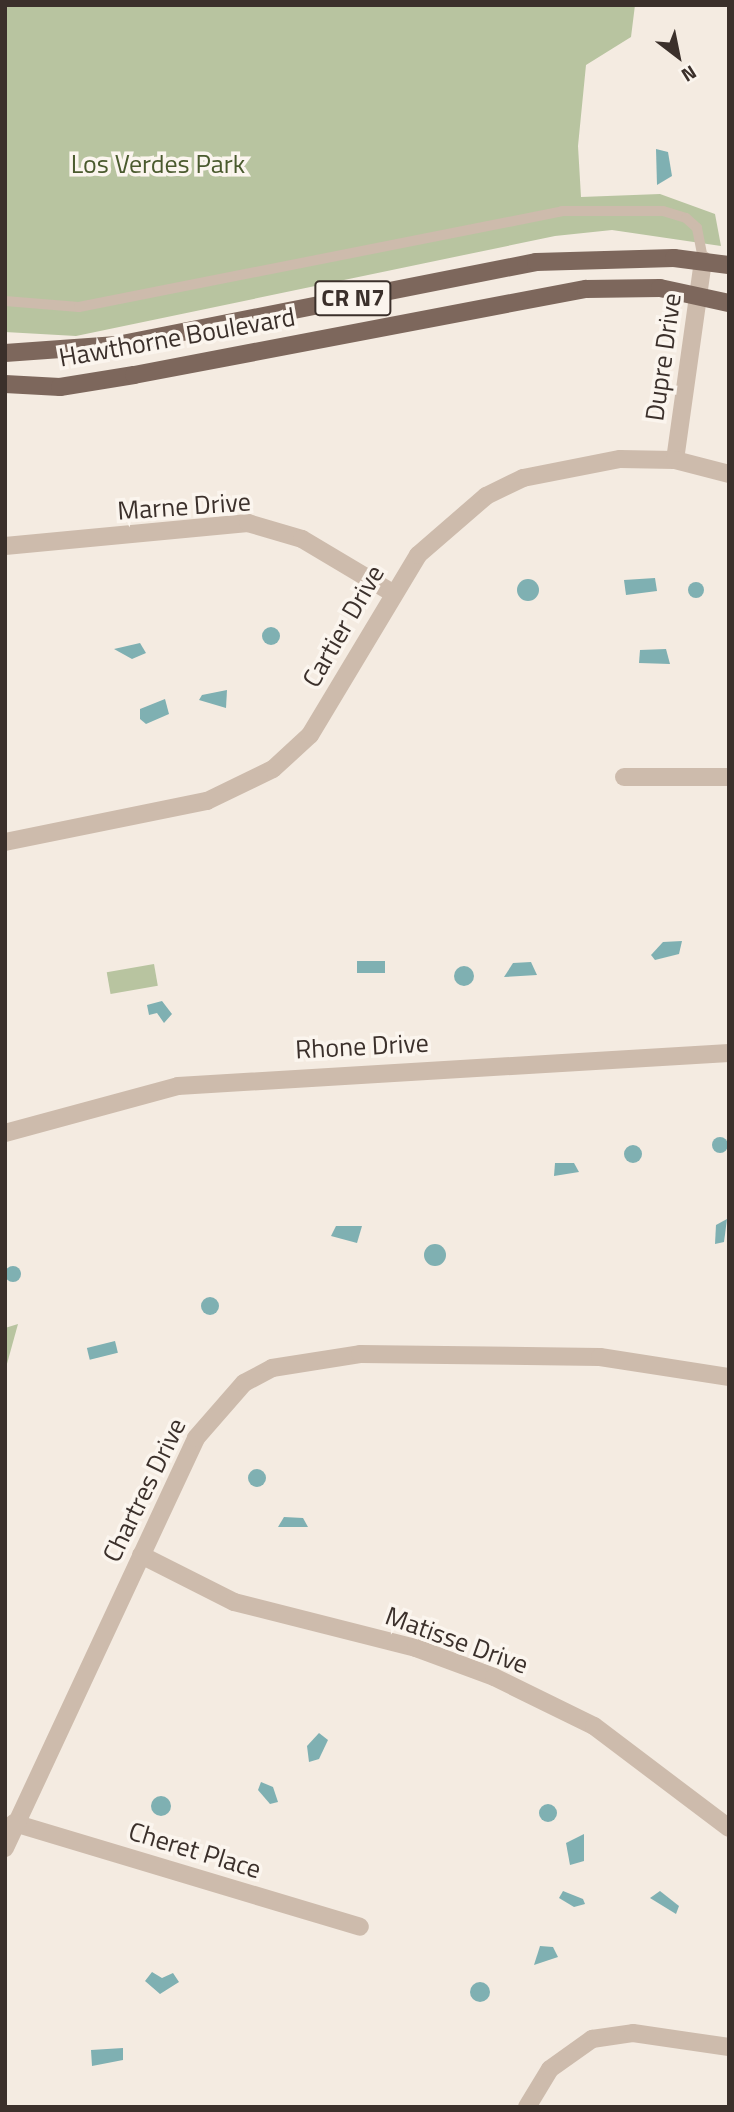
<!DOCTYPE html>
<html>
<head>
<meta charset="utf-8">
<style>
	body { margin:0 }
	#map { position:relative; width:734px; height:2112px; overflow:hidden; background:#f4ebe1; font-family:"Titillium Web",sans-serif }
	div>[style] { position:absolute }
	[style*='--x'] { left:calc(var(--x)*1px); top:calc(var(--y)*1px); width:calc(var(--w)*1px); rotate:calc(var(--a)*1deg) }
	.green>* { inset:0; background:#b8c4a0; transform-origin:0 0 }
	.water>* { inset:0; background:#7fb0b2; transform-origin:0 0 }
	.round { border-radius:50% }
	.service>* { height:10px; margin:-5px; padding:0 5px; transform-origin:5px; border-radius:5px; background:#cdbbac }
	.minor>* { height:18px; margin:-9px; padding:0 9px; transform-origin:9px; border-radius:9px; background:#cdbbac }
	.primary>* { height:18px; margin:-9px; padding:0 9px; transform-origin:9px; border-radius:9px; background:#7d675c }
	span { translate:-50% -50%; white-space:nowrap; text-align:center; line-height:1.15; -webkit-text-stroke:7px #fbf5ee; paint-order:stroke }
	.shield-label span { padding:2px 5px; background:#fbf5ee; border:2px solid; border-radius:5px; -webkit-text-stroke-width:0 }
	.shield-label { font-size:24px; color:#3b302b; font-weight:700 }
	.park-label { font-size:26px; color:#4a5a2e }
	.street-label { font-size:26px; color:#3b302b }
	.frame { position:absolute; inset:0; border:7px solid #3b302b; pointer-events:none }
	.north { position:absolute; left:643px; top:21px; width:70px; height:70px; -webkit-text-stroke:5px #fbf5ee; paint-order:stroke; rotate:148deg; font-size:19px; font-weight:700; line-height:28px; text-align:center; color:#3b302b }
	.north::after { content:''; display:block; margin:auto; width:24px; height:32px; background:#3b302b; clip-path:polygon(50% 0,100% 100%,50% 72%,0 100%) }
</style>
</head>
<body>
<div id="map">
	<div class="green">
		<div style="clip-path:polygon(5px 5px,635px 5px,631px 37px,586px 65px,578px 146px,581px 197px,660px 194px,715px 214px,721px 246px,612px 230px,555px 236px,76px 336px,5px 332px)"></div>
		<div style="left:154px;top:964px;width:22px;height:48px;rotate:80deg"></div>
		<div style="clip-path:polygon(18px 1324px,5px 1371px,5px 1328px)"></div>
	</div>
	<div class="water">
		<div style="clip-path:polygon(656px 149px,668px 152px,672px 176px,657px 185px)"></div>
		<div style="clip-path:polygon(655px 578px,657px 591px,626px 595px,624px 580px)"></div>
		<div class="round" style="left:517px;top:579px;width:22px;height:22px"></div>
		<div class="round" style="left:688px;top:582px;width:16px;height:16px"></div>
		<div class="round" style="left:262px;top:627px;width:18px;height:18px"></div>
		<div style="clip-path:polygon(140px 643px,146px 653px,132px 659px,114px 649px)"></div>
		<div style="clip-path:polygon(666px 649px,670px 664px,639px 663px,640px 650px)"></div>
		<div style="clip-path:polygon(227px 690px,226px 708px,199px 700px,202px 695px)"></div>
		<div style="clip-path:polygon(165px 699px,169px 714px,146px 724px,140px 719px,140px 709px)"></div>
		<div style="clip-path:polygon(682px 941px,679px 954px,655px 960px,651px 955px,663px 942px)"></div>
		<div style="left:385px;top:961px;width:12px;height:28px;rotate:90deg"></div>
		<div style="clip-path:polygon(531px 962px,537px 975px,504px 977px,513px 963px)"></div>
		<div class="round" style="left:454px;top:966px;width:20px;height:20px"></div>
		<div style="clip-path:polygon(162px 1001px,172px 1014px,164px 1023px,157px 1013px,149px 1015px,147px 1005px)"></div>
		<div class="round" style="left:712px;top:1137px;width:16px;height:16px"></div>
		<div class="round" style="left:624px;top:1145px;width:18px;height:18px"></div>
		<div style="clip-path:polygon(555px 1163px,574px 1163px,579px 1172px,554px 1176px)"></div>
		<div style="clip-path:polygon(727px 1219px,724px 1242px,715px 1244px,716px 1225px)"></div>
		<div style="clip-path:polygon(336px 1226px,362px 1226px,357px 1243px,331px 1236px)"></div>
		<div class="round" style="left:424px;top:1244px;width:22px;height:22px"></div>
		<div class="round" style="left:5px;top:1266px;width:16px;height:16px"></div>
		<div class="round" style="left:201px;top:1297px;width:18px;height:18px"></div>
		<div style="left:115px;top:1341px;width:12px;height:29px;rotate:76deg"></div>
		<div class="round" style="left:248px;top:1469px;width:18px;height:18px"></div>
		<div style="clip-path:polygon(284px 1517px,303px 1518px,308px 1527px,278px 1527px)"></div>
		<div style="clip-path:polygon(319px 1733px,328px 1740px,319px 1759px,309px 1762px,307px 1746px)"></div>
		<div style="clip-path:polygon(261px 1782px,273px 1787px,278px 1802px,270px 1804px,258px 1790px)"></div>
		<div class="round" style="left:151px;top:1796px;width:20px;height:20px"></div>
		<div class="round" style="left:539px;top:1804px;width:18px;height:18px"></div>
		<div style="clip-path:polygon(584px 1834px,584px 1861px,570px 1865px,566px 1843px)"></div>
		<div style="clip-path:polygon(563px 1891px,583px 1899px,585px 1904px,574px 1907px,559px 1898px)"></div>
		<div style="clip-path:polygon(660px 1891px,679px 1906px,676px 1914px,650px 1898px)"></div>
		<div style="clip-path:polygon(540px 1946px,553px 1947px,558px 1957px,534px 1965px)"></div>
		<div style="clip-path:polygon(152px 1972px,162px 1978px,173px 1973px,179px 1982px,160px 1994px,145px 1981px)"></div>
		<div class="round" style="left:470px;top:1982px;width:20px;height:20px"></div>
		<div style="clip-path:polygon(123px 2048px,123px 2060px,92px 2066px,91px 2050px)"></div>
	</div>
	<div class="service">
		<div style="--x:5;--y:301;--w:74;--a:4.6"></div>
		<div style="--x:79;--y:307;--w:492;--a:-11.2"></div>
		<div style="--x:562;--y:211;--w:101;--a:0"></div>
		<div style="--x:663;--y:211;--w:24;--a:17"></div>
		<div style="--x:686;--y:218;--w:15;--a:42"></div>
		<div style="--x:697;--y:228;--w:33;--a:79"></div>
	</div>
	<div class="minor">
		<div style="--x:675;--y:460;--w:202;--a:-82"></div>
		<div style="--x:5;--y:546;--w:244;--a:-5.4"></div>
		<div style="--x:248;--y:523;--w:56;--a:16.5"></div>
		<div style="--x:302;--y:539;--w:104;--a:30.8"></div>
		<div style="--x:624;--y:777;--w:105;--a:0"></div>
		<div style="--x:5;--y:842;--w:206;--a:-11.5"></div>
		<div style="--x:207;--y:801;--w:73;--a:-25.9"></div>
		<div style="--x:273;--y:769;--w:50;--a:-42.6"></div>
		<div style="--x:310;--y:735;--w:210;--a:-59"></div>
		<div style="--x:418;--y:555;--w:90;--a:-40.9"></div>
		<div style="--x:486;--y:496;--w:41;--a:-25.9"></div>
		<div style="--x:523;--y:478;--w:99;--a:-11.1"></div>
		<div style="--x:620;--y:459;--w:55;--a:1"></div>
		<div style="--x:675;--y:460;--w:56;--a:14.5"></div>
		<div style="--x:5;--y:1133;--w:179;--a:-15.2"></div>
		<div style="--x:178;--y:1086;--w:552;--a:-3.43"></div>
		<div style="--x:141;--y:1555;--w:104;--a:26.8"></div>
		<div style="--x:234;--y:1602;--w:188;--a:14.2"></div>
		<div style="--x:416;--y:1648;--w:83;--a:20.4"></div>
		<div style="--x:494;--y:1677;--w:111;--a:26.1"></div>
		<div style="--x:594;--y:1726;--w:169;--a:37.1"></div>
		<div style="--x:14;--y:1823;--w:361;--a:16.7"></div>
		<div style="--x:5;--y:1848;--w:452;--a:-65"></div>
		<div style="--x:196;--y:1438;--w:73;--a:-48.9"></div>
		<div style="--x:244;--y:1383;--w:32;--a:-28"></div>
		<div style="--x:272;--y:1368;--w:89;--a:-9"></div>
		<div style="--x:360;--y:1354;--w:240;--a:0.7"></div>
		<div style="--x:600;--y:1357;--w:131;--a:8.8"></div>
		<div style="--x:527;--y:2107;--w:44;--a:-58.8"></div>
		<div style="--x:550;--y:2069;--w:52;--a:-35.5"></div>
		<div style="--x:592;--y:2039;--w:41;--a:-8.3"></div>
		<div style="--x:633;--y:2033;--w:97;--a:8.3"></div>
	</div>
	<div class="primary">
		<div style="--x:5;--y:353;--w:112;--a:-4.1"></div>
		<div style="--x:117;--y:345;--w:427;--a:-11.2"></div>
		<div style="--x:536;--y:262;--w:138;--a:-1.7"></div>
		<div style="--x:674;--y:258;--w:55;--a:7.3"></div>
		<div style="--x:5;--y:384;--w:55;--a:3.1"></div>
		<div style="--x:60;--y:387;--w:75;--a:-9.2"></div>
		<div style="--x:134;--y:375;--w:460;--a:-10.8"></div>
		<div style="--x:586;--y:289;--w:74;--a:-0.8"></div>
		<div style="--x:660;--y:288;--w:71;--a:12.3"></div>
	</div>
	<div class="shield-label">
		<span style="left:353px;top:298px">CR N7</span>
	</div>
	<div class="park-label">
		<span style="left:158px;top:164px">Los Verdes Park</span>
	</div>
	<div class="street-label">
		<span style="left:177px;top:337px;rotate:-10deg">Hawthorne Boulevard</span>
		<span style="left:663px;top:357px;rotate:-82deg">Dupre Drive</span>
		<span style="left:184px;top:506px;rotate:-4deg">Marne Drive</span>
		<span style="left:343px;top:626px;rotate:-60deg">Cartier Drive</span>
		<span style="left:362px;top:1046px;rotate:-3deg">Rhone Drive</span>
		<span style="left:144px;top:1490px;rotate:-64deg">Chartres Drive</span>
		<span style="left:457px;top:1640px;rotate:20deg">Matisse Drive</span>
		<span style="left:195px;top:1850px;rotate:17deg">Cheret Place</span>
	</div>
	<div class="frame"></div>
	<div class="north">N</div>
</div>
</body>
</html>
